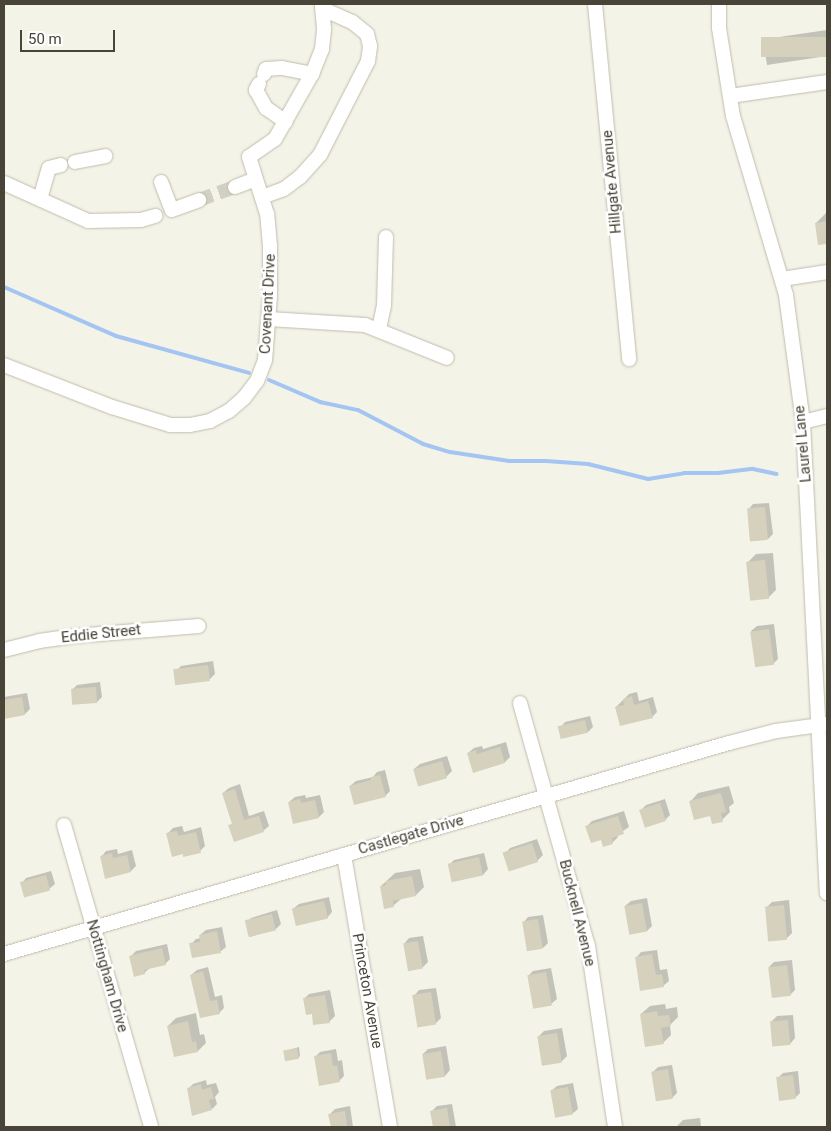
<!DOCTYPE html>
<html>
<head>
<meta charset="utf-8">
<style>
	body { margin:0 }
	#map { position:relative; width:831px; height:1131px; overflow:hidden; background:#f4f3e8; font-family:Roboto,sans-serif }
	div>[style] { position:absolute }
	[style*='--x'] { left:calc(var(--x)*1px); top:calc(var(--y)*1px); width:calc(var(--w)*1px); rotate:calc(var(--a)*1deg) }
	.shadow>* { inset:0; background:#0003 }
	.stream>* { height:4px; margin:-2px; padding:0 2px; transform-origin:2px; border-radius:2px; background:#a4c5f2 }
	.building>* { inset:0; background:#d6d1bd; transform-origin:0 0 }
	.minor-tunnel>* { height:14px; margin-top:-7px; transform-origin:0; background:repeating-linear-gradient(90deg,#d2d0c5 0 14px,transparent 0 21px) }
	.roads { filter:drop-shadow(0 0 1px #c0bcaa) drop-shadow(0 0 1px #c0bcaa) }
	.minor>* { height:14px; margin:-7px; padding:0 7px; transform-origin:7px; border-radius:7px; background:#fff }
	span { translate:-50% -50%; white-space:nowrap; text-align:center; line-height:1.15; -webkit-text-stroke:5px #fff; paint-order:stroke }
	.street-label { font-size:15px; color:#484437 }
	.frame { position:absolute; inset:0; border:5px solid #484437; pointer-events:none }
	.scale { position:absolute; left:20px; top:30px; width:95px; height:22px; box-sizing:border-box; border:2px solid #484437; border-top:0; padding-left:6px; font-size:15px; line-height:18px; white-space:nowrap; color:#484437; -webkit-text-stroke:4px #fff; paint-order:stroke }
</style>
</head>
<body>
<div id="map">
	<div class="shadow">
		<div style="clip-path:polygon(827px 30px,827px 56px,767px 65px,764px 46px,772px 38px)"></div>
		<div style="clip-path:polygon(827px 212px,827px 242px,819px 244px,816px 223px)"></div>
		<div style="clip-path:polygon(769px 503px,773px 534px,768px 539px,748px 510px,753px 504px)"></div>
		<div style="clip-path:polygon(773px 553px,776px 590px,768px 598px,748px 562px,756px 554px)"></div>
		<div style="clip-path:polygon(774px 624px,778px 659px,773px 664px,751px 631px,757px 626px)"></div>
		<div style="clip-path:polygon(213px 661px,215px 674px,210px 679px,175px 672px,181px 666px)"></div>
		<div style="clip-path:polygon(100px 682px,102px 697px,97px 702px,72px 690px,77px 685px)"></div>
		<div style="clip-path:polygon(637px 692px,639px 701px,653px 697px,657px 712px,652px 717px,616px 707px,629px 694px)"></div>
		<div style="clip-path:polygon(27px 693px,30px 709px,25px 714px,4px 718px,4px 697px)"></div>
		<div style="clip-path:polygon(590px 716px,593px 727px,588px 732px,560px 728px,565px 722px)"></div>
		<div style="clip-path:polygon(506px 742px,510px 757px,505px 762px,474px 772px,468px 753px,474px 748px,482px 746px,483px 749px)"></div>
		<div style="clip-path:polygon(447px 756px,452px 771px,446px 777px,414px 769px,420px 764px)"></div>
		<div style="clip-path:polygon(385px 770px,390px 791px,385px 796px,350px 786px,356px 781px,373px 777px,377px 772px)"></div>
		<div style="clip-path:polygon(240px 784px,249px 816px,264px 811px,269px 826px,263px 831px,230px 826px,233px 823px,223px 793px,229px 788px)"></div>
		<div style="clip-path:polygon(729px 786px,734px 803px,729px 807px,730px 812px,722px 820px,690px 802px,698px 793px)"></div>
		<div style="clip-path:polygon(305px 795px,306px 798px,320px 795px,324px 812px,319px 817px,289px 802px,295px 797px)"></div>
		<div style="clip-path:polygon(665px 799px,670px 815px,665px 820px,640px 811px,646px 805px)"></div>
		<div style="clip-path:polygon(624px 811px,629px 827px,617px 835px,618px 837px,613px 842px,604px 845px,602px 839px,587px 826px,592px 821px)"></div>
		<div style="clip-path:polygon(182px 826px,184px 832px,201px 827px,205px 846px,200px 851px,167px 834px,173px 828px)"></div>
		<div style="clip-path:polygon(537px 839px,543px 855px,538px 860px,510px 870px,505px 854px,510px 848px)"></div>
		<div style="clip-path:polygon(117px 849px,118px 854px,132px 850px,136px 866px,131px 871px,106px 877px,101px 857px,106px 851px)"></div>
		<div style="clip-path:polygon(484px 853px,488px 869px,483px 875px,449px 865px,454px 860px)"></div>
		<div style="clip-path:polygon(420px 869px,424px 887px,416px 895px,402px 898px,393px 906px,381px 886px,395px 873px)"></div>
		<div style="clip-path:polygon(51px 871px,55px 884px,49px 889px,21px 884px,26px 878px)"></div>
		<div style="clip-path:polygon(329px 897px,332px 912px,327px 918px,293px 909px,299px 904px)"></div>
		<div style="clip-path:polygon(647px 898px,652px 926px,647px 931px,625px 906px,631px 901px)"></div>
		<div style="clip-path:polygon(789px 900px,792px 933px,787px 938px,767px 907px,772px 902px)"></div>
		<div style="clip-path:polygon(277px 910px,281px 924px,276px 929px,250px 937px,246px 923px,251px 918px)"></div>
		<div style="clip-path:polygon(543px 915px,548px 943px,543px 948px,523px 923px,528px 917px)"></div>
		<div style="clip-path:polygon(222px 927px,226px 947px,220px 952px,191px 944px,196px 939px,201px 938px,200px 935px,206px 930px)"></div>
		<div style="clip-path:polygon(423px 936px,428px 962px,422px 968px,404px 944px,409px 938px)"></div>
		<div style="clip-path:polygon(167px 944px,170px 959px,165px 964px,150px 968px,144px 973px,131px 956px,136px 951px)"></div>
		<div style="clip-path:polygon(657px 950px,660px 970px,667px 969px,669px 981px,663px 986px,636px 958px,641px 952px)"></div>
		<div style="clip-path:polygon(792px 960px,795px 990px,790px 995px,769px 967px,774px 962px)"></div>
		<div style="clip-path:polygon(208px 967px,215px 997px,222px 995px,224px 1008px,219px 1013px,201px 1017px,191px 975px,197px 970px)"></div>
		<div style="clip-path:polygon(551px 968px,557px 999px,551px 1004px,528px 976px,533px 971px)"></div>
		<div style="clip-path:polygon(436px 988px,441px 1018px,435px 1024px,414px 996px,419px 990px)"></div>
		<div style="clip-path:polygon(330px 990px,335px 1016px,329px 1022px,313px 1013px,304px 999px,309px 994px)"></div>
		<div style="clip-path:polygon(665px 1004px,666px 1009px,677px 1007px,678px 1017px,670px 1025px,671px 1035px,663px 1043px,641px 1014px,650px 1006px)"></div>
		<div style="clip-path:polygon(196px 1013px,200px 1035px,204px 1034px,206px 1043px,198px 1051px,168px 1026px,176px 1018px)"></div>
		<div style="clip-path:polygon(793px 1015px,795px 1038px,790px 1044px,771px 1022px,777px 1016px)"></div>
		<div style="clip-path:polygon(562px 1028px,567px 1056px,561px 1062px,539px 1036px,544px 1031px)"></div>
		<div style="clip-path:polygon(446px 1046px,450px 1070px,445px 1076px,427px 1079px,423px 1054px,428px 1049px)"></div>
		<div style="clip-path:polygon(299px 1047px,300px 1056px,298px 1058px,285px 1051px)"></div>
		<div style="clip-path:polygon(336px 1049px,338px 1061px,342px 1060px,344px 1076px,339px 1081px,315px 1057px,320px 1052px)"></div>
		<div style="clip-path:polygon(672px 1065px,677px 1093px,672px 1098px,653px 1072px,658px 1067px)"></div>
		<div style="clip-path:polygon(798px 1071px,800px 1093px,795px 1098px,778px 1078px,783px 1073px)"></div>
		<div style="clip-path:polygon(206px 1080px,207px 1085px,216px 1083px,219px 1092px,215px 1097px,217px 1104px,212px 1109px,188px 1089px,193px 1084px)"></div>
		<div style="clip-path:polygon(573px 1083px,578px 1109px,572px 1114px,551px 1091px,557px 1086px)"></div>
		<div style="clip-path:polygon(452px 1104px,456px 1127px,434px 1127px,431px 1112px,437px 1106px)"></div>
		<div style="clip-path:polygon(350px 1106px,353px 1127px,332px 1127px,330px 1114px,335px 1109px)"></div>
		<div style="clip-path:polygon(700px 1118px,701px 1127px,676px 1127px,683px 1120px)"></div>
	</div>
	<div class="stream">
		<div style="--x:4;--y:287;--w:122;--a:23.6"></div>
		<div style="--x:116;--y:336;--w:138;--a:15.5"></div>
		<div style="--x:269;--y:380;--w:56;--a:23.3"></div>
		<div style="--x:320;--y:402;--w:39;--a:12"></div>
		<div style="--x:358;--y:410;--w:73;--a:27.6"></div>
		<div style="--x:423;--y:444;--w:28;--a:17"></div>
		<div style="--x:450;--y:452;--w:60;--a:8.7"></div>
		<div style="--x:509;--y:461;--w:37;--a:0"></div>
		<div style="--x:546;--y:461;--w:42;--a:4.1"></div>
		<div style="--x:588;--y:464;--w:62;--a:14"></div>
		<div style="--x:648;--y:479;--w:36;--a:-9"></div>
		<div style="--x:684;--y:473;--w:34;--a:0"></div>
		<div style="--x:718;--y:473;--w:35;--a:-7"></div>
		<div style="--x:753;--y:469;--w:24;--a:12"></div>
	</div>
	<div class="building">
		<div style="left:827px;top:37px;width:20px;height:66px;rotate:90deg"></div>
		<div style="clip-path:polygon(827px 221px,827px 244px,818px 245px,815px 223px)"></div>
		<div style="left:765px;top:507px;width:33px;height:18px;rotate:85deg"></div>
		<div style="left:765px;top:560px;width:39px;height:19px;rotate:84deg"></div>
		<div style="left:769px;top:629px;width:36px;height:19px;rotate:82deg"></div>
		<div style="left:208px;top:665px;width:16px;height:35px;rotate:83deg"></div>
		<div style="left:96px;top:687px;width:16px;height:25px;rotate:86deg"></div>
		<div style="clip-path:polygon(632px 696px,634px 705px,648px 701px,653px 718px,620px 726px,615px 707px,624px 705px,623px 699px)"></div>
		<div style="clip-path:polygon(22px 697px,25px 715px,4px 719px,4px 700px)"></div>
		<div style="left:585px;top:720px;width:13px;height:28px;rotate:77deg"></div>
		<div style="clip-path:polygon(500px 747px,505px 763px,473px 773px,467px 753px,476px 750px,477px 754px)"></div>
		<div style="left:442px;top:761px;width:18px;height:30px;rotate:74deg"></div>
		<div style="clip-path:polygon(380px 775px,386px 797px,354px 805px,349px 786px,371px 780px,371px 777px)"></div>
		<div style="clip-path:polygon(235px 789px,244px 820px,259px 816px,264px 832px,234px 842px,228px 825px,232px 824px,222px 793px)"></div>
		<div style="clip-path:polygon(721px 793px,726px 812px,721px 813px,723px 822px,712px 824px,710px 816px,694px 820px,689px 801px)"></div>
		<div style="clip-path:polygon(300px 799px,301px 803px,315px 800px,319px 818px,293px 824px,288px 802px)"></div>
		<div style="left:660px;top:803px;width:19px;height:22px;rotate:72deg"></div>
		<div style="clip-path:polygon(618px 816px,624px 834px,612px 838px,613px 844px,603px 847px,601px 840px,591px 843px,585px 826px)"></div>
		<div style="clip-path:polygon(177px 831px,178px 836px,196px 832px,201px 853px,183px 857px,183px 854px,172px 857px,166px 833px)"></div>
		<div style="left:532px;top:843px;width:20px;height:31px;rotate:72deg"></div>
		<div style="clip-path:polygon(112px 853px,113px 858px,127px 855px,131px 872px,105px 879px,100px 856px)"></div>
		<div style="left:479px;top:857px;width:19px;height:32px;rotate:78deg"></div>
		<div style="left:46px;top:875px;width:16px;height:27px;rotate:75deg"></div>
		<div style="clip-path:polygon(412px 876px,416px 896px,393px 901px,394px 907px,384px 909px,380px 886px,386px 885px,386px 881px)"></div>
		<div style="left:324px;top:901px;width:18px;height:33px;rotate:77deg"></div>
		<div style="left:642px;top:903px;width:29px;height:18px;rotate:80deg"></div>
		<div style="left:784px;top:905px;width:35px;height:19px;rotate:85deg"></div>
		<div style="left:272px;top:914px;width:17px;height:28px;rotate:77deg"></div>
		<div style="left:538px;top:919px;width:30px;height:16px;rotate:81deg"></div>
		<div style="clip-path:polygon(217px 931px,221px 953px,192px 958px,189px 943px,200px 942px,199px 935px)"></div>
		<div style="left:418px;top:941px;width:28px;height:15px;rotate:80deg"></div>
		<div style="clip-path:polygon(162px 948px,166px 965px,144px 970px,145px 974px,134px 977px,129px 956px)"></div>
		<div style="clip-path:polygon(652px 954px,656px 975px,662px 974px,664px 987px,640px 991px,635px 957px)"></div>
		<div style="left:787px;top:965px;width:31px;height:19px;rotate:83deg"></div>
		<div style="clip-path:polygon(203px 971px,210px 1001px,217px 1000px,220px 1014px,200px 1018px,190px 975px)"></div>
		<div style="left:546px;top:972px;width:34px;height:19px;rotate:80deg"></div>
		<div style="left:431px;top:992px;width:33px;height:19px;rotate:81deg"></div>
		<div style="clip-path:polygon(325px 995px,330px 1023px,313px 1025px,312px 1014px,306px 1015px,303px 998px)"></div>
		<div style="clip-path:polygon(657px 1011px,658px 1016px,669px 1015px,671px 1026px,661px 1028px,664px 1044px,645px 1047px,640px 1014px)"></div>
		<div style="left:788px;top:1020px;width:25px;height:18px;rotate:85deg"></div>
		<div style="clip-path:polygon(188px 1021px,192px 1042px,196px 1041px,198px 1052px,174px 1057px,167px 1026px)"></div>
		<div style="left:557px;top:1033px;width:30px;height:20px;rotate:81deg"></div>
		<div style="left:297px;top:1048px;width:11px;height:14px;rotate:80deg"></div>
		<div style="left:441px;top:1051px;width:26px;height:19px;rotate:81deg"></div>
		<div style="clip-path:polygon(331px 1053px,333px 1066px,337px 1065px,340px 1082px,319px 1086px,314px 1056px)"></div>
		<div style="left:668px;top:1069px;width:30px;height:17px;rotate:81deg"></div>
		<div style="left:793px;top:1075px;width:24px;height:17px;rotate:83deg"></div>
		<div style="clip-path:polygon(201px 1084px,202px 1090px,211px 1087px,214px 1099px,209px 1100px,212px 1110px,192px 1116px,187px 1088px)"></div>
		<div style="left:568px;top:1087px;width:28px;height:18px;rotate:80deg"></div>
		<div style="clip-path:polygon(447px 1108px,450px 1127px,433px 1127px,430px 1111px)"></div>
		<div style="clip-path:polygon(345px 1111px,347px 1127px,331px 1127px,328px 1114px)"></div>
	</div>
	<div class="minor-tunnel">
		<div style="--x:199;--y:200;--w:38;--a:-20"></div>
	</div>
	<div class="roads">
		<div class="minor">
			<div style="--x:595;--y:4;--w:357;--a:84.5"></div>
			<div style="--x:719;--y:4;--w:24;--a:90"></div>
			<div style="--x:719;--y:28;--w:89;--a:81"></div>
			<div style="--x:733;--y:116;--w:187;--a:73.5"></div>
			<div style="--x:786;--y:295;--w:128;--a:82.4"></div>
			<div style="--x:803;--y:422;--w:472;--a:87.1"></div>
			<div style="--x:264;--y:74;--w:5;--a:-68"></div>
			<div style="--x:266;--y:69;--w:16;--a:-4"></div>
			<div style="--x:282;--y:68;--w:31;--a:11"></div>
			<div style="--x:259;--y:84;--w:7;--a:117"></div>
			<div style="--x:256;--y:90;--w:21;--a:61"></div>
			<div style="--x:266;--y:108;--w:24;--a:35"></div>
			<div style="--x:730;--y:96;--w:98;--a:-8.2"></div>
			<div style="--x:75;--y:162;--w:31;--a:-11"></div>
			<div style="--x:161;--y:182;--w:30;--a:69"></div>
			<div style="--x:172;--y:210;--w:29;--a:-20"></div>
			<div style="--x:4;--y:183;--w:92;--a:24.3"></div>
			<div style="--x:88;--y:221;--w:53;--a:-1.1"></div>
			<div style="--x:141;--y:220;--w:15;--a:-16"></div>
			<div style="--x:235;--y:187;--w:22;--a:-21"></div>
			<div style="--x:262;--y:197;--w:23;--a:-20"></div>
			<div style="--x:284;--y:189;--w:20;--a:-37"></div>
			<div style="--x:300;--y:177;--w:30;--a:-48"></div>
			<div style="--x:320;--y:155;--w:106;--a:-62.9"></div>
			<div style="--x:368;--y:61;--w:15;--a:-82"></div>
			<div style="--x:370;--y:46;--w:12;--a:-104"></div>
			<div style="--x:367;--y:34;--w:19;--a:-141"></div>
			<div style="--x:352;--y:22;--w:32;--a:-156"></div>
			<div style="--x:40;--y:199;--w:32;--a:-74"></div>
			<div style="--x:49;--y:168;--w:12;--a:-14"></div>
			<div style="--x:782;--y:279;--w:46;--a:-8.8"></div>
			<div style="--x:269;--y:319;--w:96;--a:3.6"></div>
			<div style="--x:365;--y:325;--w:88;--a:21.9"></div>
			<div style="--x:379;--y:329;--w:25;--a:-78"></div>
			<div style="--x:384;--y:305;--w:68;--a:-88.3"></div>
			<div style="--x:4;--y:365;--w:116;--a:21.3"></div>
			<div style="--x:112;--y:407;--w:61;--a:17.2"></div>
			<div style="--x:170;--y:425;--w:20;--a:0"></div>
			<div style="--x:190;--y:425;--w:20;--a:-11"></div>
			<div style="--x:210;--y:421;--w:21;--a:-28"></div>
			<div style="--x:229;--y:411;--w:20;--a:-41"></div>
			<div style="--x:244;--y:398;--w:21;--a:-53"></div>
			<div style="--x:257;--y:381;--w:22;--a:-69"></div>
			<div style="--x:265;--y:360;--w:64;--a:-85.5"></div>
			<div style="--x:270;--y:296;--w:50;--a:-90"></div>
			<div style="--x:270;--y:246;--w:32;--a:-95"></div>
			<div style="--x:267;--y:214;--w:60;--a:-107.5"></div>
			<div style="--x:249;--y:157;--w:32;--a:-35"></div>
			<div style="--x:275;--y:139;--w:75;--a:-60.4"></div>
			<div style="--x:312;--y:74;--w:27;--a:-68"></div>
			<div style="--x:322;--y:49;--w:20;--a:-84"></div>
			<div style="--x:324;--y:29;--w:25;--a:-95"></div>
			<div style="--x:803;--y:422;--w:25;--a:-14"></div>
			<div style="--x:4;--y:650;--w:36;--a:-14"></div>
			<div style="--x:39;--y:641;--w:36;--a:-8"></div>
			<div style="--x:75;--y:636;--w:124;--a:-4.6"></div>
			<div style="--x:520;--y:703;--w:252;--a:74.4"></div>
			<div style="--x:588;--y:946;--w:183;--a:81.5"></div>
			<div style="--x:64;--y:825;--w:314;--a:73.9"></div>
			<div style="--x:344;--y:855;--w:276;--a:80.4"></div>
			<div style="--x:4;--y:954;--w:755;--a:-16.23"></div>
			<div style="--x:729;--y:743;--w:49;--a:-14.3"></div>
			<div style="--x:776;--y:731;--w:51;--a:-7.8"></div>
		</div>
	</div>
	<div class="street-label">
		<span style="left:612px;top:182px;rotate:-95deg">Hillgate Avenue</span>
		<span style="left:268px;top:304px;rotate:-87deg">Covenant Drive</span>
		<span style="left:803px;top:444px;rotate:-95deg">Laurel Lane</span>
		<span style="left:101px;top:634px;rotate:-6deg">Eddie Street</span>
		<span style="left:411px;top:835px;rotate:-16deg">Castlegate Drive</span>
		<span style="left:577px;top:913px;rotate:76deg">Bucknell Avenue</span>
		<span style="left:107px;top:976px;rotate:74deg">Nottingham Drive</span>
		<span style="left:367px;top:991px;rotate:80deg">Princeton Avenue</span>
	</div>
	<div class="frame"></div>
	<div class="scale">50 m</div>
</div>
</body>
</html>
